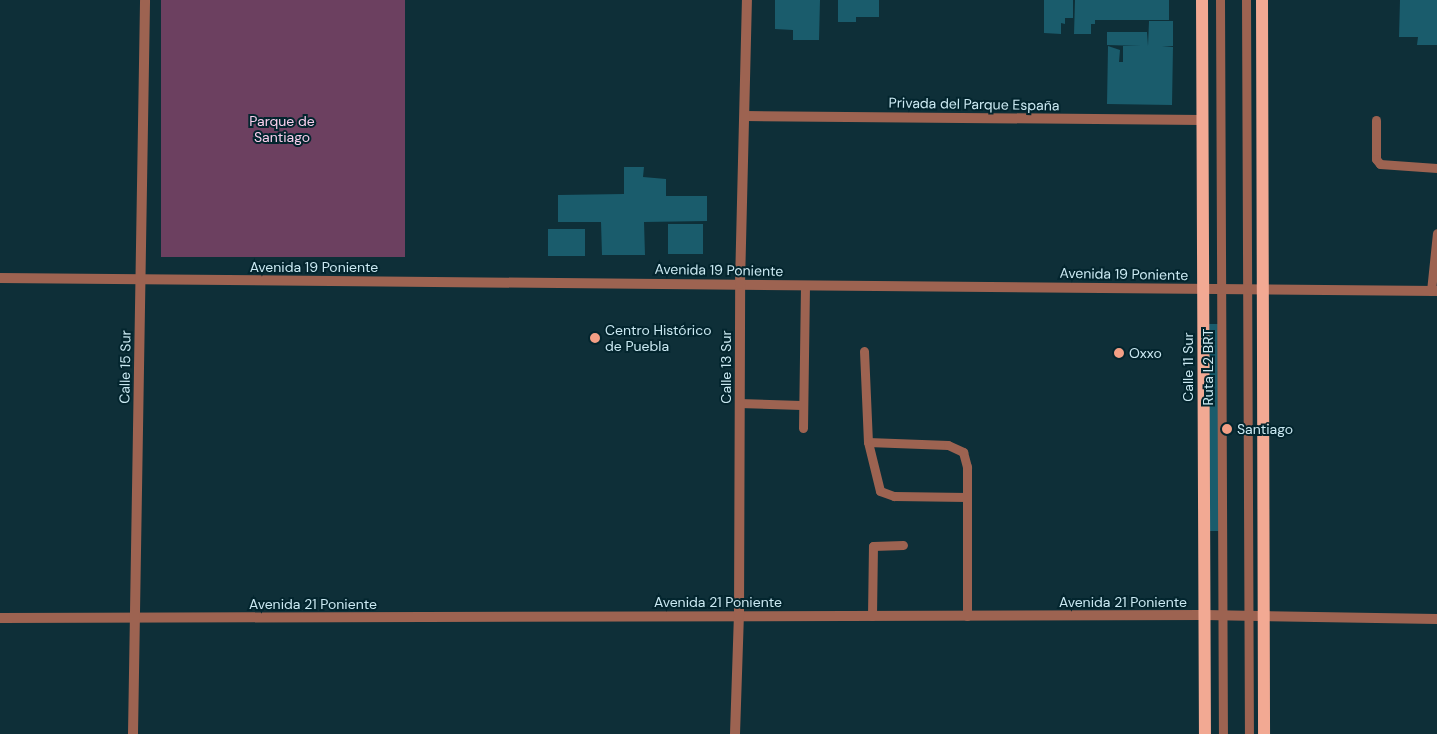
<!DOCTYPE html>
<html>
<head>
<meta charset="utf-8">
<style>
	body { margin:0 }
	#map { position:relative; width:1437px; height:734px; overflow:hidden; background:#0e2f38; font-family:"DM Sans",sans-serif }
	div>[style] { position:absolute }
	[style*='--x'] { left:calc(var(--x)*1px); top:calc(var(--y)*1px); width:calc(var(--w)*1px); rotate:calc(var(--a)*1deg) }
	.green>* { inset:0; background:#6c4060; transform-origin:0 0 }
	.building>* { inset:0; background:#1a5c6c; transform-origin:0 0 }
	.service>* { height:9px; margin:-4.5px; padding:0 4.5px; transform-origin:4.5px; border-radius:4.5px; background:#9d6351 }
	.minor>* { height:10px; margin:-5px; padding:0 5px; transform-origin:5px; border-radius:5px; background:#9d6351 }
	.primary>* { height:12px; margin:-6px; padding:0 6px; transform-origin:6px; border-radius:6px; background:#f2a993 }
	.dots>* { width:14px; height:14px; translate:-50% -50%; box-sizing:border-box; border:2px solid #03252e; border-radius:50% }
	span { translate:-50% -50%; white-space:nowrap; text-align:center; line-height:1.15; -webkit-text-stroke:4px #03252e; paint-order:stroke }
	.street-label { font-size:14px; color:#cbe9f2 }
	.park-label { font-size:14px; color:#f9cfec }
	.poi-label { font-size:14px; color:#cbe9f2 }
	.left { translate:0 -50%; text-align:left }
</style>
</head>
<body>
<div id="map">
	<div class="green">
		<div style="left:161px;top:0;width:244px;height:257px"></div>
	</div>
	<div class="building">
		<div style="clip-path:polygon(775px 0,820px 0,819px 40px,793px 40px,793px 30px,775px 29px)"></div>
		<div style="clip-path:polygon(838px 0,879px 0,879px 17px,856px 17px,856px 22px,838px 22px)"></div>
		<div style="clip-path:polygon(1044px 0,1073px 0,1073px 18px,1065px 18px,1065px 24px,1061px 23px,1061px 34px,1044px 33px)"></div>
		<div style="clip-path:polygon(1075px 0,1169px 0,1169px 20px,1095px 20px,1095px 24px,1091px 24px,1091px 34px,1074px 34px)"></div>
		<div style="clip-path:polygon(1400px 0,1437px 0,1437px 45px,1417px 45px,1418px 37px,1399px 37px)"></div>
		<div style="clip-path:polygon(1149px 21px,1173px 21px,1173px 46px,1162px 46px,1173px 47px,1172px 105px,1107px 104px,1108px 46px,1120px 50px,1119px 62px,1123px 62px,1123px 46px,1141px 46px,1107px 45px,1107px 32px,1147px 32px,1148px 46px)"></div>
		<div style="clip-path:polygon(624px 167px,644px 167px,643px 177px,666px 179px,666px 196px,707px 196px,707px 221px,644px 222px,645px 255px,602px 255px,601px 222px,558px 222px,558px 195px,624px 194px)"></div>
		<div style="left:668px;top:224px;width:35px;height:30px"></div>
		<div style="left:548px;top:229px;width:37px;height:27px"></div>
		<div style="left:1219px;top:324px;width:207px;height:12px;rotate:90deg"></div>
	</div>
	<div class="service">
		<div style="--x:1220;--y:0;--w:734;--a:89.77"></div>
		<div style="--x:1246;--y:0;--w:734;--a:89.77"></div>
		<div style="--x:1376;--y:120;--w:39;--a:90"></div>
		<div style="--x:1376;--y:159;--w:6;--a:51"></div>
		<div style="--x:1380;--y:164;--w:57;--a:4"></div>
		<div style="--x:1431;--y:291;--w:58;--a:-84.1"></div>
		<div style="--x:864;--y:351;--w:91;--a:87.5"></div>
		<div style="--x:868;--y:442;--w:50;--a:76.2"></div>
		<div style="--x:880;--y:491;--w:15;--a:20"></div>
		<div style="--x:894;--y:496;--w:73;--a:0.8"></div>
		<div style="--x:739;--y:403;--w:62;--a:1.8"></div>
		<div style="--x:803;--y:428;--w:143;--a:-89.2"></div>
		<div style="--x:868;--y:442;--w:80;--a:2.1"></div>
		<div style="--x:948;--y:445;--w:17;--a:25"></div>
		<div style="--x:963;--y:452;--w:16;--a:75"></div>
		<div style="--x:967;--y:467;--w:149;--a:90"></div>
		<div style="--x:872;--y:616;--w:70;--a:-89.2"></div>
		<div style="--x:873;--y:546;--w:30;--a:-2"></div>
	</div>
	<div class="minor">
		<div style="--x:745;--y:116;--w:457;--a:0.5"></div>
		<div style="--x:0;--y:278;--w:1437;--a:0.52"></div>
		<div style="--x:0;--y:618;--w:1205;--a:-0.14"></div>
		<div style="--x:1205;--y:615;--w:232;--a:1"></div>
		<div style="--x:133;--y:734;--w:734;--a:-89.06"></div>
		<div style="--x:735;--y:734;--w:118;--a:-88.1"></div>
		<div style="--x:739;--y:616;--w:332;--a:-89.8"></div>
		<div style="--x:740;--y:284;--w:284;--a:-88.6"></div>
	</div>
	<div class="primary">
		<div style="--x:1202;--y:0;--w:734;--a:89.77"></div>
		<div style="--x:1262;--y:0;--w:734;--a:89.84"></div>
	</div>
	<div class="dots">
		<div style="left:595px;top:338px;background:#f39f85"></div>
		<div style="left:1119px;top:353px;background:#f39f85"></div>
		<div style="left:1227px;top:429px;background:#f39f85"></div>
	</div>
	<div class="street-label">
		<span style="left:974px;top:104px;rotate:1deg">Privada del Parque España</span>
		<span style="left:314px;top:267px">Avenida 19 Poniente</span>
		<span style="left:719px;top:270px;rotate:1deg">Avenida 19 Poniente</span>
		<span style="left:1124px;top:274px;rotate:1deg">Avenida 19 Poniente</span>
		<span style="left:125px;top:367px;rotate:-89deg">Calle 15 Sur</span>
		<span style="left:726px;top:367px;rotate:-90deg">Calle 13 Sur</span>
		<span style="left:1188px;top:367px;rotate:-90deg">Calle 11 Sur</span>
		<span style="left:1208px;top:367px;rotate:-90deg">Ruta L2 BRT</span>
		<span style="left:718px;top:602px">Avenida 21 Poniente</span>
		<span style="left:1123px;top:602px">Avenida 21 Poniente</span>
		<span style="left:313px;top:604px">Avenida 21 Poniente</span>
	</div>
	<div class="park-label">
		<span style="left:282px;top:129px">Parque de<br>Santiago</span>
	</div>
	<div class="poi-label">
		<span class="left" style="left:605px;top:338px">Centro Histórico<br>de Puebla</span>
		<span class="left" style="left:1129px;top:353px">Oxxo</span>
		<span class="left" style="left:1237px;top:429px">Santiago</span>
	</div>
</div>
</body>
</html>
